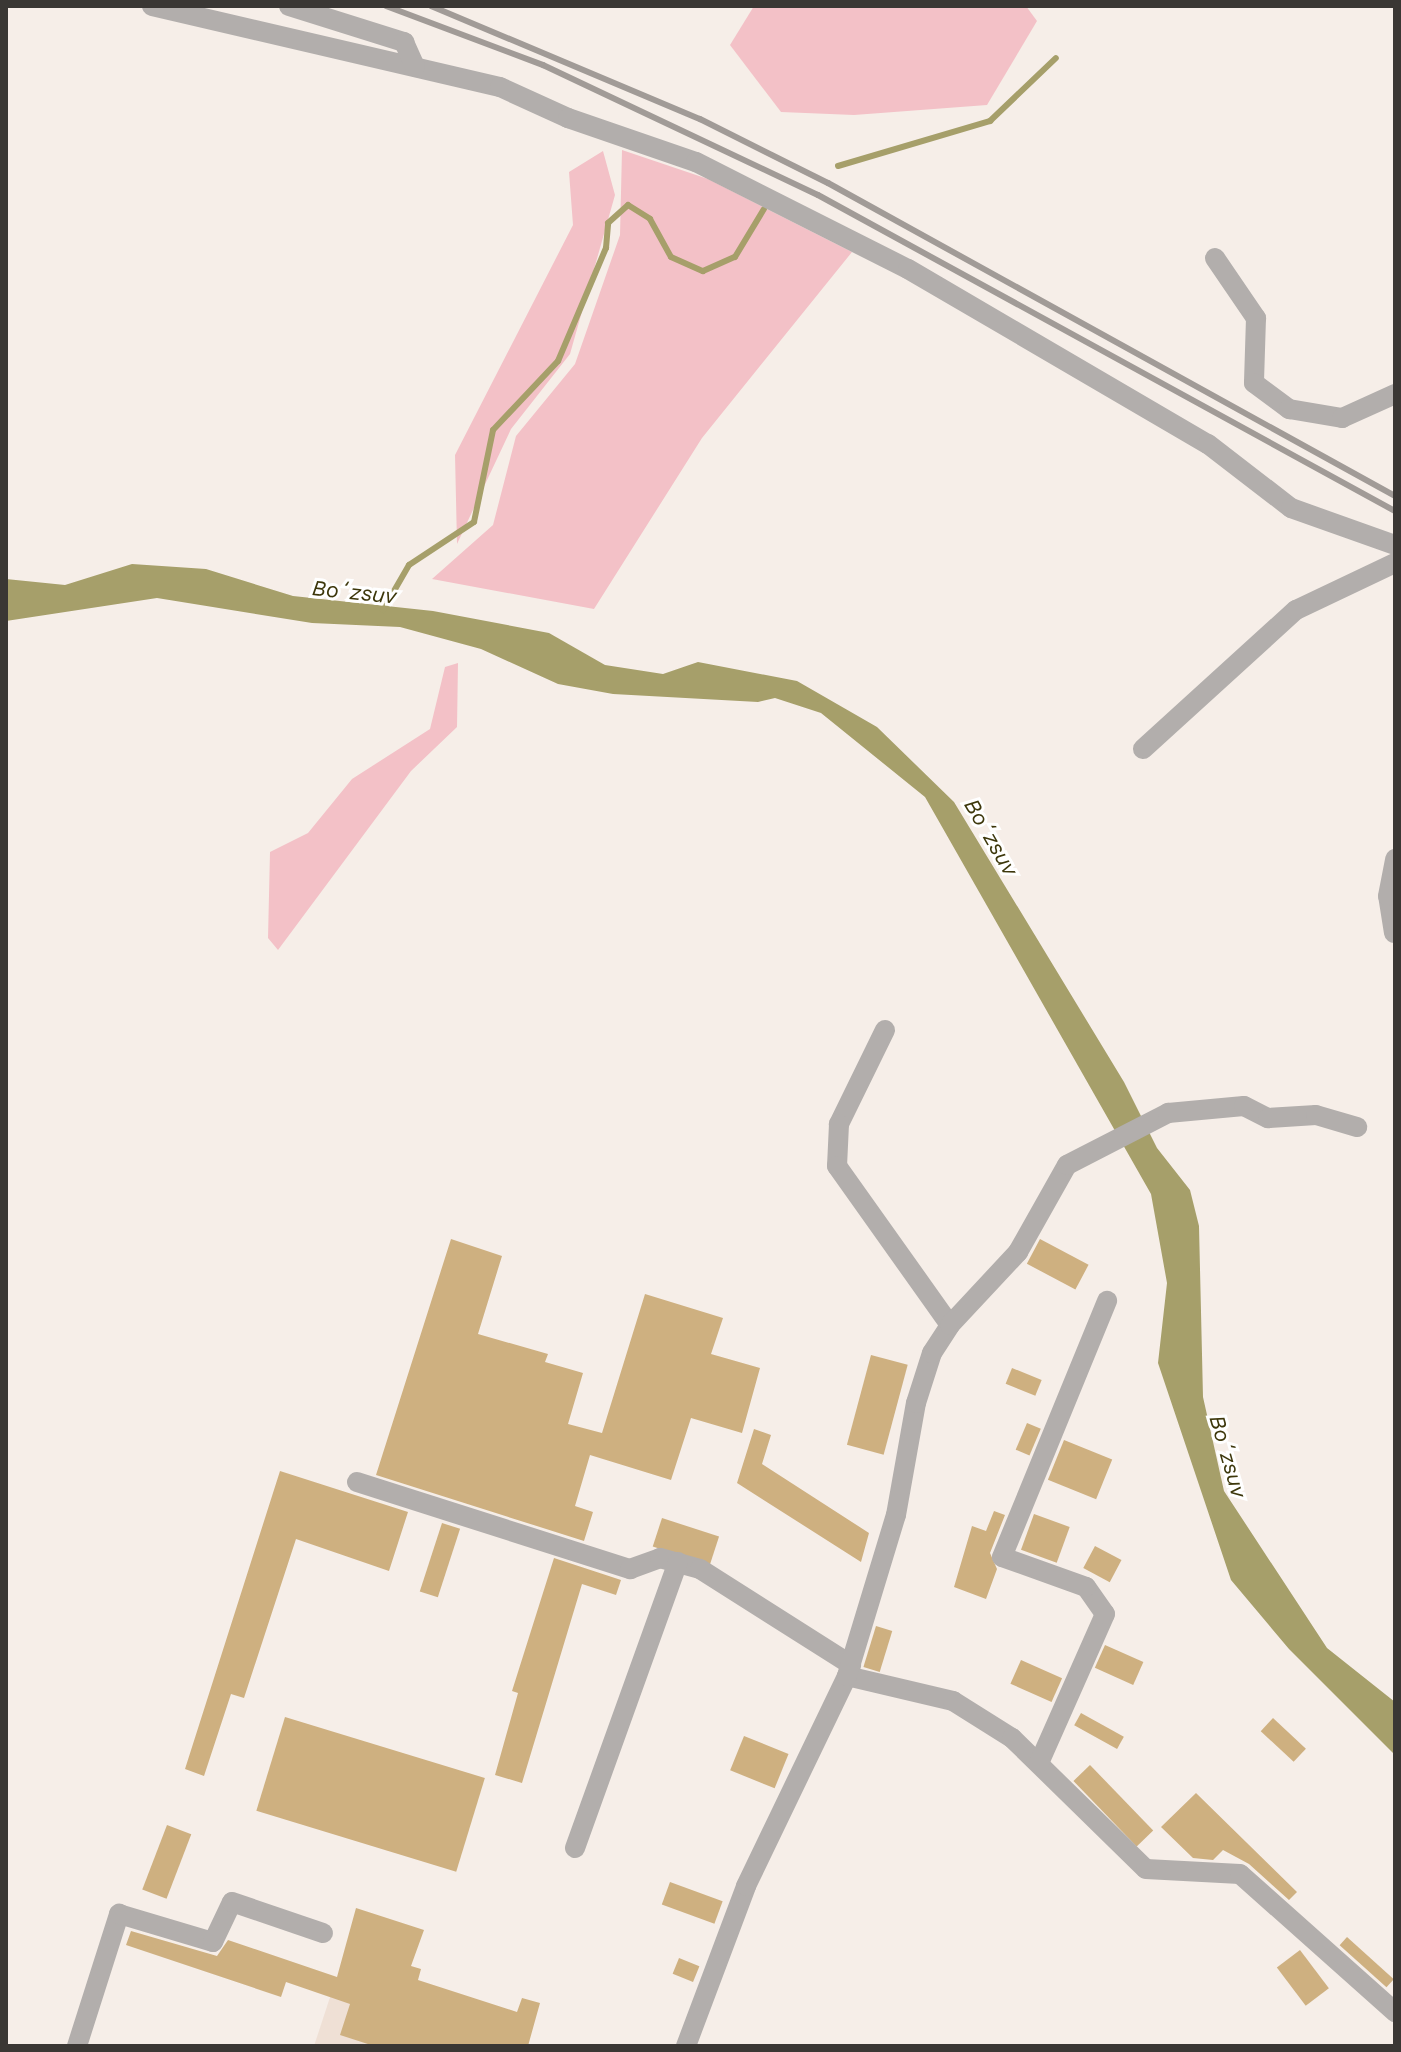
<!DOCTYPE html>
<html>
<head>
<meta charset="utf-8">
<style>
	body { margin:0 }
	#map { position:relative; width:1401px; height:2052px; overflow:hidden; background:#f6eee8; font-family:"Work Sans",sans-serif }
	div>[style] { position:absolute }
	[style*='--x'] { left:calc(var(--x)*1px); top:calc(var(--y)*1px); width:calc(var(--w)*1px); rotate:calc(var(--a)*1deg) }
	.built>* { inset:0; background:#efe0d5 }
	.green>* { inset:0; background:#f3c1c7 }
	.water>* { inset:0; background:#a69f6a }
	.stream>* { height:6px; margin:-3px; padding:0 3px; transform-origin:3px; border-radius:3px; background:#a69f6a }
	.building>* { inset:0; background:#ceb080; transform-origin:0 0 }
	.minor>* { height:20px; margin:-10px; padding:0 10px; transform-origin:10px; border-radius:10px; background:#b2aeac }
	.rail>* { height:6px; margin:-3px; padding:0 3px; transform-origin:3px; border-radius:3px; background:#a19b97 }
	span { translate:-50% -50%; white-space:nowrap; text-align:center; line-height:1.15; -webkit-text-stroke:6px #fff; paint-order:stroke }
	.water-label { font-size:22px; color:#3d370b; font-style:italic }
	.frame { position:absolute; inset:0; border:8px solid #3a3734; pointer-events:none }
</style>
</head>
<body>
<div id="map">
	<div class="built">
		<div style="clip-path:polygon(335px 1982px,507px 2046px,314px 2046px)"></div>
	</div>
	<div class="green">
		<div style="clip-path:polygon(754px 6px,1026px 6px,1037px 21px,987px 105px,854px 115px,781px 112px,730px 45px)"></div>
		<div style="clip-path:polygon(622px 150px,708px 179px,852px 252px,702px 438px,594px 609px,432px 579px,493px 525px,516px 436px,575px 364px,620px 235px)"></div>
		<div style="clip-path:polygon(603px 151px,615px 195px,570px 354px,511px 429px,457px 544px,455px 455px,573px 225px,569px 172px)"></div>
		<div style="clip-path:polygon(458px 663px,457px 727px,411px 771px,278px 950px,268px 938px,270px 852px,308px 833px,352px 779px,430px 729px,445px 667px)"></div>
	</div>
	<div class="water">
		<div style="clip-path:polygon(132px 564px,206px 569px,293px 596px,433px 611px,549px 633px,605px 665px,663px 674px,698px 662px,797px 681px,877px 727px,954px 802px,1124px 1082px,1157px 1148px,1190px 1190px,1199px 1226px,1203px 1397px,1224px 1491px,1327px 1648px,1395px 1702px,1395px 1755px,1289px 1649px,1231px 1580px,1158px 1363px,1167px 1283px,1151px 1194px,925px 797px,821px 713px,775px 698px,758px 702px,613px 694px,558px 684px,481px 649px,400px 627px,312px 623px,157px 598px,6px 621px,6px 579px,65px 585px)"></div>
	</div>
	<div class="stream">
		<div style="--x:838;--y:166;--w:159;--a:-16.5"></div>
		<div style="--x:990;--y:121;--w:91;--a:-43.7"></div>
		<div style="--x:383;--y:610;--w:52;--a:-60"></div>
		<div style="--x:409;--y:565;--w:78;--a:-33.5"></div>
		<div style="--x:474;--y:522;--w:94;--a:-78.3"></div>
		<div style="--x:493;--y:430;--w:95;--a:-46.7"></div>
		<div style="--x:558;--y:361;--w:123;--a:-67"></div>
		<div style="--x:606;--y:248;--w:25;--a:-85"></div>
		<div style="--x:608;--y:223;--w:27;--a:-42"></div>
		<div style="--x:628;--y:205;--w:26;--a:32"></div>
		<div style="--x:650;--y:219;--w:43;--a:61.1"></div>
		<div style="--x:671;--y:257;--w:35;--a:24"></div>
		<div style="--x:703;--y:271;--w:35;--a:-24"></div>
		<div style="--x:735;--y:257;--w:56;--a:-58.9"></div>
	</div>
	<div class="building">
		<div style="clip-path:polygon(451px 1239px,502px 1256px,478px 1334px,548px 1354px,545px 1362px,583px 1373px,568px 1424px,602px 1433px,645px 1294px,723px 1318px,711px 1354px,760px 1368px,742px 1433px,691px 1418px,671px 1480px,590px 1455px,575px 1506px,593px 1512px,584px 1541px,376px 1475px)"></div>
		<div style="left:1040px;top:1239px;width:55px;height:28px;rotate:28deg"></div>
		<div style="left:871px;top:1355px;width:38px;height:93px;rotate:15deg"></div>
		<div style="left:1012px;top:1368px;width:32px;height:17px;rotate:22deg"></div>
		<div style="left:1027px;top:1423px;width:15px;height:29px;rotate:23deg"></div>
		<div style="clip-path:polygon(754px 1429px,771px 1435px,762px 1464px,869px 1533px,861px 1562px,737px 1483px)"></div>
		<div style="left:1064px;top:1440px;width:52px;height:43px;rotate:22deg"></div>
		<div style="clip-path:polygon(280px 1471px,408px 1512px,389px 1571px,296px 1539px,244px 1698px,231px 1694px,204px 1776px,185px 1769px)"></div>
		<div style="clip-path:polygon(994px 1511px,1005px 1515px,990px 1553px,997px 1569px,986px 1599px,954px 1587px,972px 1526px,986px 1531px)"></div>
		<div style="left:1034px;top:1514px;width:38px;height:38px;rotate:20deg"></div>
		<div style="left:662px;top:1518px;width:60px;height:30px;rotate:18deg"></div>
		<div style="left:442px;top:1523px;width:19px;height:72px;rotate:18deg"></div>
		<div style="left:1095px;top:1546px;width:30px;height:25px;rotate:28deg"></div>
		<div style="clip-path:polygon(554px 1558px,621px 1580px,616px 1595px,582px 1584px,522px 1783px,495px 1775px,518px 1693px,512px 1691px)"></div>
		<div style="left:876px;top:1626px;width:17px;height:43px;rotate:17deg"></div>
		<div style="left:1105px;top:1645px;width:42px;height:25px;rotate:24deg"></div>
		<div style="left:1021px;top:1660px;width:45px;height:26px;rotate:24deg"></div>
		<div style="left:1081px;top:1713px;width:49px;height:14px;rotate:29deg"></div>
		<div style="left:285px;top:1717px;width:209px;height:98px;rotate:17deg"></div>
		<div style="left:1273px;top:1718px;width:45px;height:18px;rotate:43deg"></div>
		<div style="left:744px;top:1736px;width:48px;height:37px;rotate:22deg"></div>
		<div style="left:1090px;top:1765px;width:91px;height:23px;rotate:46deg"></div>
		<div style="clip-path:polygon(1196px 1793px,1297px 1892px,1289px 1900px,1249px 1864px,1223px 1850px,1213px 1860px,1193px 1858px,1161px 1827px)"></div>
		<div style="left:167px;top:1825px;width:26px;height:69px;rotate:21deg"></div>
		<div style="left:670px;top:1882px;width:56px;height:24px;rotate:20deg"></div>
		<div style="clip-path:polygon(356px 1908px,424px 1930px,411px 1966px,421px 1969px,418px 1980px,517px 2012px,522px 1998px,540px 2003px,528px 2046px,374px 2046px,340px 2035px,350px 2004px,286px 1982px,281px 1997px,126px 1945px,131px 1931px,217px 1956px,228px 1940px,337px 1977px)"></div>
		<div style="left:1347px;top:1937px;width:63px;height:11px;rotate:42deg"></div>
		<div style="left:1300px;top:1950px;width:48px;height:29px;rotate:53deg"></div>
		<div style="left:679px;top:1958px;width:22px;height:17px;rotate:22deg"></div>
	</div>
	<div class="minor">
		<div style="--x:152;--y:6;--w:357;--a:13.1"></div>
		<div style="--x:500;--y:87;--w:75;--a:24.5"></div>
		<div style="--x:568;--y:118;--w:135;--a:19"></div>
		<div style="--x:696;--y:162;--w:237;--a:26.8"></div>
		<div style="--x:908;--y:269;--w:347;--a:30.3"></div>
		<div style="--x:1208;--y:444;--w:105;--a:37.6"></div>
		<div style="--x:1291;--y:508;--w:110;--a:19.6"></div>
		<div style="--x:289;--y:6;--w:121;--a:17.4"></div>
		<div style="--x:404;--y:42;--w:27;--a:66"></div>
		<div style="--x:1215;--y:258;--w:73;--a:55.7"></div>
		<div style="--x:1256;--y:318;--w:65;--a:91.8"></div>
		<div style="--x:1254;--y:383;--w:44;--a:36.6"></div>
		<div style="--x:1289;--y:409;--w:54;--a:9.6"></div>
		<div style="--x:1342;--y:418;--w:58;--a:-24.4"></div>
		<div style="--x:1143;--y:749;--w:207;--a:-42.3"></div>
		<div style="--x:1296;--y:610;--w:110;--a:-25.4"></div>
		<div style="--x:1394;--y:933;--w:37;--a:-99"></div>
		<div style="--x:1388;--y:896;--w:38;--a:-79"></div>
		<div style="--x:885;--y:1030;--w:105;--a:116.1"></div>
		<div style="--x:839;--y:1124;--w:42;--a:92.7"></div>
		<div style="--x:837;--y:1166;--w:195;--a:54.6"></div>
		<div style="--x:357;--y:1482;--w:287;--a:17.7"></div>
		<div style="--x:630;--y:1569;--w:32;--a:-20"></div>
		<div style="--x:660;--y:1558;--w:41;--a:15.4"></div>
		<div style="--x:700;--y:1569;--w:179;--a:32.4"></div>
		<div style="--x:847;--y:1676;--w:109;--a:13.3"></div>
		<div style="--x:953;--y:1701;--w:70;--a:32.1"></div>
		<div style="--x:1012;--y:1738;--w:187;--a:44.4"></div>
		<div style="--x:1146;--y:1869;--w:94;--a:3"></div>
		<div style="--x:1240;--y:1874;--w:208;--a:41.7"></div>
		<div style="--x:1039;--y:1763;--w:163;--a:-66.1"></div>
		<div style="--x:1105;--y:1614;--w:33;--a:-125"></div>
		<div style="--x:1086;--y:1587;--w:89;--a:-160.3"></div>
		<div style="--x:1002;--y:1557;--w:277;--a:-67.7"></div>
		<div style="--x:575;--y:1848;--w:304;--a:-70.2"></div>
		<div style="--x:77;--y:2046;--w:139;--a:-72.3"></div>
		<div style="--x:119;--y:1914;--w:98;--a:16.6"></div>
		<div style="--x:213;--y:1942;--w:44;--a:-64.6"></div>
		<div style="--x:232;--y:1902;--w:96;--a:18.8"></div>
		<div style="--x:686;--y:2046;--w:171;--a:-69.4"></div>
		<div style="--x:746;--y:1886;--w:233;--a:-64.3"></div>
		<div style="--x:847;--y:1676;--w:168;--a:-73.1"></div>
		<div style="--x:896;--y:1515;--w:114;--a:-79.9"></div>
		<div style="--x:916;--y:1403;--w:52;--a:-72.3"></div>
		<div style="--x:932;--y:1353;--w:33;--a:-57"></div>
		<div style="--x:950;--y:1325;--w:100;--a:-47"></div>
		<div style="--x:1018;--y:1252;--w:100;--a:-60.6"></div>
		<div style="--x:1067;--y:1165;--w:114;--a:-27.2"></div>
		<div style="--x:1168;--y:1113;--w:76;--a:-5.3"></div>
		<div style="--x:1244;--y:1106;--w:27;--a:27"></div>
		<div style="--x:1268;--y:1118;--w:48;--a:-3.6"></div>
		<div style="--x:1316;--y:1115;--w:43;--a:16.3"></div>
	</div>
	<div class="rail">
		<div style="--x:386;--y:6;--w:168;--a:20.6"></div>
		<div style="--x:543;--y:65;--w:304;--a:25.3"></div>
		<div style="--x:818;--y:195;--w:658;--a:28.71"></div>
		<div style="--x:431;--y:6;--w:292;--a:22.8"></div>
		<div style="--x:700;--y:119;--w:143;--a:26.6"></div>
		<div style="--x:828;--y:183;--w:648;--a:28.9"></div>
	</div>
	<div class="water-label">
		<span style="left:354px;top:592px;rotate:6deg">Boʻzsuv</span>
		<span style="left:991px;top:837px;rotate:60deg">Boʻzsuv</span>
		<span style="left:1228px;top:1456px;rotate:74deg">Boʻzsuv</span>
	</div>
	<div class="frame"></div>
</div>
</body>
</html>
